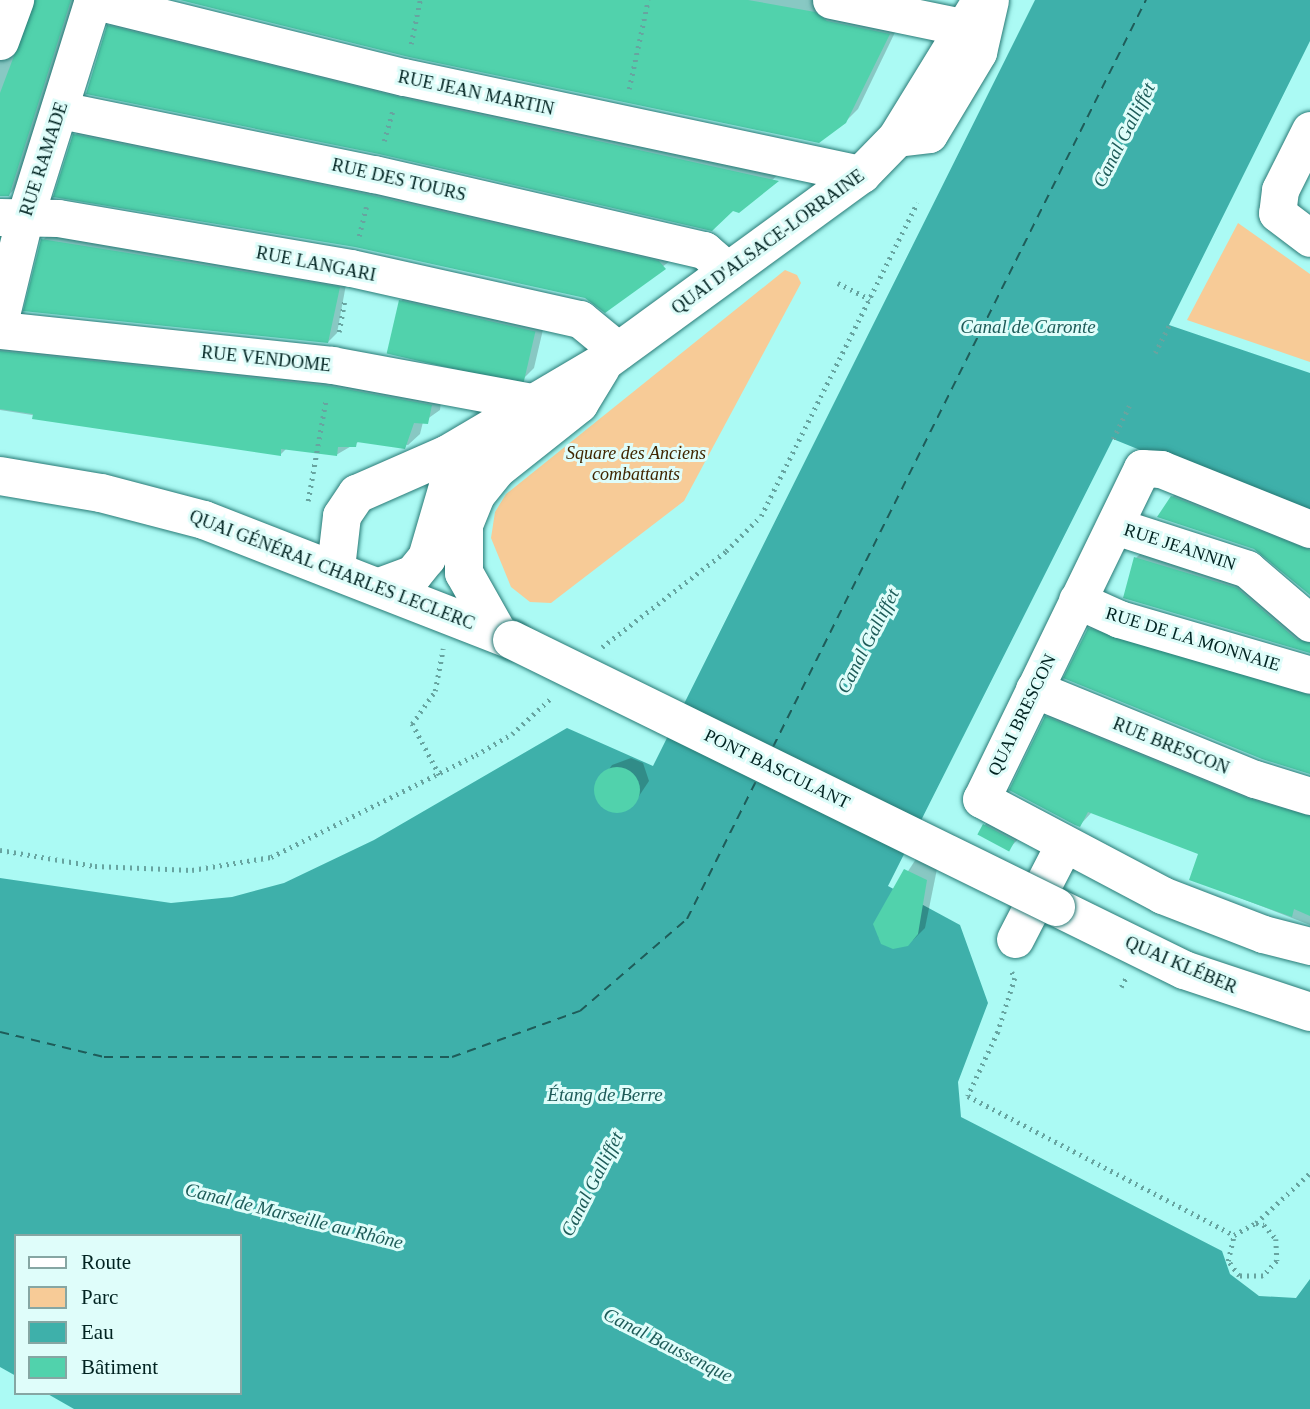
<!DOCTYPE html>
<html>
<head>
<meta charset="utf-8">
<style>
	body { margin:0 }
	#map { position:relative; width:1310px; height:1409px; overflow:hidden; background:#abfaf4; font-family:Georgia,serif }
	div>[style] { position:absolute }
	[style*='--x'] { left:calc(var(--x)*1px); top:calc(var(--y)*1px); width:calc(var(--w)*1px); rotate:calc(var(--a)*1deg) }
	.green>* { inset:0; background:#f7cb97 }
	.water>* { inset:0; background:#3eb0aa }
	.shadow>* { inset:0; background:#0003; transform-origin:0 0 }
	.ferry>* { height:2px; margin-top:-1px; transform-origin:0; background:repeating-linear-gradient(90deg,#1e5c59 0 9px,transparent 0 16px) }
	.building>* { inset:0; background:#51d2ac; transform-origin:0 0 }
	.round { border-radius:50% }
	.path>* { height:4.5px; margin-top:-2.25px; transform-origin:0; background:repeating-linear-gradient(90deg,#67a4a0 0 2px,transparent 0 7px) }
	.roads { filter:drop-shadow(0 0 2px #297a76) drop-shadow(0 0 2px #297a76) }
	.minor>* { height:37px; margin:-18.5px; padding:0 18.5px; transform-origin:18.5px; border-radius:18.5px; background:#fff }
	.major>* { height:38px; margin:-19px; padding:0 19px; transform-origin:19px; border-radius:19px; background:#fff }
	.bridges { filter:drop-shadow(0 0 2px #297a76) drop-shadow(0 0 2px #297a76) }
	.major-bridge>* { height:38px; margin:-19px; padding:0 19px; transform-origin:19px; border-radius:19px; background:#fff }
	span { translate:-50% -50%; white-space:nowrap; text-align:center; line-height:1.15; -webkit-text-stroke:6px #dffdfa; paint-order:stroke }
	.street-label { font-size:18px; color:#012321 }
	.park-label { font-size:18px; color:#3f2500; font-style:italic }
	.water-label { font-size:19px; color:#1e5c59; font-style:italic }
	.legend { position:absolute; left:14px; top:1234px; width:228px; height:161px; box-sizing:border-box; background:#dffdfa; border:2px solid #86a6a3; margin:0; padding:9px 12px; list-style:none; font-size:21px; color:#012321 }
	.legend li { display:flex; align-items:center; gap:14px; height:35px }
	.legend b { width:35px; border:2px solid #86a6a3 }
</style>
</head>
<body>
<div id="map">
	<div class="green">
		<div style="clip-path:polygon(1238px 223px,1310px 274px,1310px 362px,1187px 320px)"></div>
		<div style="clip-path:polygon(785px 270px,797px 275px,801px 283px,684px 501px,551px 603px,530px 602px,511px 587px,491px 538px,495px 512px,506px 494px)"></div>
	</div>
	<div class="water">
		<div style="clip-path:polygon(1035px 0,1310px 0,1310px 41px,1169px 325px,1310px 373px,1310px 519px,1113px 439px,888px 886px,960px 925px,988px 1003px,958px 1082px,961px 1117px,1222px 1251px,1230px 1274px,1259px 1296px,1296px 1298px,1310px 1279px,1310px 1409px,74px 1409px,46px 1393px,240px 1393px,240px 1236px,16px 1236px,16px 1376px,0 1367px,0 878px,171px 903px,232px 897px,284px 883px,374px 840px,567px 728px,653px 766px)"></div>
	</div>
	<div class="shadow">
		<div style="clip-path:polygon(37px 0,79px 0,21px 182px,9px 195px,0 196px,0 45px,16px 51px)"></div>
		<div style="clip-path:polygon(187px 0,826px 0,900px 22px,858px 109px,845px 122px)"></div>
		<div style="clip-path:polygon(115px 19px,782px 171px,739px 211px,109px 26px)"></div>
		<div style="clip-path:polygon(84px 126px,674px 258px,605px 310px,585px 297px,75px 135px)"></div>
		<div style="clip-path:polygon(52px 231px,347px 279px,337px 333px,328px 342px,43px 240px)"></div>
		<div style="clip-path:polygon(411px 291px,545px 321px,534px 368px,524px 378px,401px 301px)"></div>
		<div style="clip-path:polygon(0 333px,442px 393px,440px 410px,423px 422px,420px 434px,408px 445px,360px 441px,336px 455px,287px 448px,281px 454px,0 410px)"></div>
		<div style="clip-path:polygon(1182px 487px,1310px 535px,1310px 593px,1261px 551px,1172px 497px)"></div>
		<div style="clip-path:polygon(1146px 548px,1247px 578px,1310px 629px,1310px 651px,1136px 558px)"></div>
		<div style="clip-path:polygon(1099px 619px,1310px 684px,1310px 772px,1089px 629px)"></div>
		<div style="clip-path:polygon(1056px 707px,1310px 805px,1310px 925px,1191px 879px,1200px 853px,1092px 812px,1080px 825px,1046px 717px)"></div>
		<div style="clip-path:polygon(631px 758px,643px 763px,649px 781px,633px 805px,613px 811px,600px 804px,595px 790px,612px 765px)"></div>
		<div style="left:995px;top:814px;width:34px;height:16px;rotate:43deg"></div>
		<div style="clip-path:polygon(916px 859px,937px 869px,925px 928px,913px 940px,893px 947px,878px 937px,878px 917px)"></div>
	</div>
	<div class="ferry">
		<div style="--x:773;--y:747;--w:835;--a:-63.47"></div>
		<div style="--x:0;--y:1032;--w:107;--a:13.5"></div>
		<div style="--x:104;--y:1057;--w:348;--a:0"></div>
		<div style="--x:452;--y:1057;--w:136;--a:-19.8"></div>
		<div style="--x:580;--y:1011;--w:141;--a:-40.7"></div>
		<div style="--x:687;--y:919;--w:154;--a:-63.4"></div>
	</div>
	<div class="building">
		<div style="clip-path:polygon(35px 0,71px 0,9px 196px,0 196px,0 93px)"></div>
		<div style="clip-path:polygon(180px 0,748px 0,815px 12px,827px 21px,890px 34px,846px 123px,819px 143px,409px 57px)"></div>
		<div style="clip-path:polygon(107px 25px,399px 97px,779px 181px,739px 213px,733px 211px,712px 231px,379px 154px,86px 94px)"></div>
		<div style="clip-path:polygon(73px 134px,370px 195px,659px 261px,666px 269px,605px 313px,585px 298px,355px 247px,53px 197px)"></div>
		<div style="clip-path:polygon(41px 239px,340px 287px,328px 343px,23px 311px)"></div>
		<div style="left:399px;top:300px;width:140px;height:55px;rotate:13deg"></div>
		<div style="clip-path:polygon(0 351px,329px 386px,432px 405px,428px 424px,414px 423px,405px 449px,357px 442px,356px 447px,338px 447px,337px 456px,281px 449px,281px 456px,32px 419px,33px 414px,0 409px)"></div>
		<div style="clip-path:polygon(1171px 496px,1310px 550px,1310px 595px,1254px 549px,1157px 517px)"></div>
		<div style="clip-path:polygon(1134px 557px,1237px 588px,1296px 639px,1310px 643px,1310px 653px,1123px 598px)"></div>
		<div style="clip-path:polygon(1088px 628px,1310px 695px,1310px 774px,1262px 759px,1063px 678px)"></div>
		<div style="clip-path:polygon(1045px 716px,1247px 798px,1310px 816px,1310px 916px,1294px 909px,1292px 917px,1189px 880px,1198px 854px,1088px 812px,1080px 827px,1075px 825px,1009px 790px)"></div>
		<div class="round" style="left:594px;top:767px;width:46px;height:46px"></div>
		<div style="left:983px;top:824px;width:36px;height:12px;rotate:28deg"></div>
		<div style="clip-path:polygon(904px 869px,927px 880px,918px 934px,908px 946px,893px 949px,881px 944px,873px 924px)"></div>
	</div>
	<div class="path">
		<div style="--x:411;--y:44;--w:45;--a:-78.4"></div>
		<div style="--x:629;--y:89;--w:91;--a:-77.9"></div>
		<div style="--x:384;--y:141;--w:32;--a:-74"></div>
		<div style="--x:359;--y:236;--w:30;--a:-76"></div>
		<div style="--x:838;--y:283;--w:36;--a:27"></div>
		<div style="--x:339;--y:332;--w:34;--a:-80"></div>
		<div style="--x:1155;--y:353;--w:31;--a:-63"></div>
		<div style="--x:1113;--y:439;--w:37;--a:-64"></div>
		<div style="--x:308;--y:501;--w:104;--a:-80"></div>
		<div style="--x:602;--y:647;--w:157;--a:-37.7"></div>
		<div style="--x:726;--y:551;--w:49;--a:-45"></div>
		<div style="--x:761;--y:516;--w:350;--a:-63.5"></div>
		<div style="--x:439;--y:775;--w:58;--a:-117.9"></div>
		<div style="--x:412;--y:724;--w:40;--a:-55.1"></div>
		<div style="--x:435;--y:691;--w:43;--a:-79.2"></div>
		<div style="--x:0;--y:850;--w:96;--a:9.6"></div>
		<div style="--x:95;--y:866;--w:97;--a:2.4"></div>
		<div style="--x:192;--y:870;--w:80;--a:-9.3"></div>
		<div style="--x:271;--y:857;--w:229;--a:-26.5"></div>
		<div style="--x:476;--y:755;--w:42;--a:-30.3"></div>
		<div style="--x:512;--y:734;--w:53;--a:-42.7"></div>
		<div style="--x:1012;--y:972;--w:7;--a:63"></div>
		<div style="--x:1015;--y:978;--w:57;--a:107.5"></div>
		<div style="--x:998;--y:1032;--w:71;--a:115.1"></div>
		<div style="--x:968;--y:1096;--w:300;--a:27.6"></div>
		<div style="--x:1121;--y:987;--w:10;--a:-61"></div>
		<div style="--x:1256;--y:1223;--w:8;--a:14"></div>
		<div style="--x:1264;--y:1225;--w:18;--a:49"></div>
		<div style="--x:1276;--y:1239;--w:22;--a:87"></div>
		<div style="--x:1277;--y:1261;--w:21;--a:133"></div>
		<div style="--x:1263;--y:1276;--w:24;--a:180"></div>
		<div style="--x:1239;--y:1276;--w:19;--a:-126"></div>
		<div style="--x:1228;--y:1261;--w:27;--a:-77"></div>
		<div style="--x:1234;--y:1235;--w:25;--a:-29"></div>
		<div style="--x:1256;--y:1223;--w:74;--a:-42.8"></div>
	</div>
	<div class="roads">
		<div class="minor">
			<div style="--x:92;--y:0;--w:321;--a:13.9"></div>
			<div style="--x:404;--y:77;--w:468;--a:12"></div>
			<div style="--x:831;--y:0;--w:138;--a:11.7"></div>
			<div style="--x:0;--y:41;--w:44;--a:-69.9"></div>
			<div style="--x:61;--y:110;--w:319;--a:11.6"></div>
			<div style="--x:374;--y:174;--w:339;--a:13"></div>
			<div style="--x:704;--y:250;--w:32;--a:41"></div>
			<div style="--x:1310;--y:130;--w:67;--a:116.6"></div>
			<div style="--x:1280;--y:190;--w:23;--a:97"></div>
			<div style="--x:1277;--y:213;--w:41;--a:37.1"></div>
			<div style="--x:897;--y:138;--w:32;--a:-7"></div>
			<div style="--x:929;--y:134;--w:96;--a:-59.1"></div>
			<div style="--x:978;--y:52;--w:53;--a:-77"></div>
			<div style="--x:0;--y:217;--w:58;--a:1"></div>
			<div style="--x:58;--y:218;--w:297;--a:9.7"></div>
			<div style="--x:351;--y:268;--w:235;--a:12.6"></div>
			<div style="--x:580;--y:319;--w:50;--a:39.4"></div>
			<div style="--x:0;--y:319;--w:102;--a:-76.4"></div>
			<div style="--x:24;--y:220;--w:231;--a:-72.6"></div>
			<div style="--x:0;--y:330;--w:334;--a:6"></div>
			<div style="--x:332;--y:365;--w:202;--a:10.5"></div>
			<div style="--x:1115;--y:526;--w:139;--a:18"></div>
			<div style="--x:1247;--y:569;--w:83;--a:40.6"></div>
			<div style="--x:1310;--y:529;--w:161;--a:-158.1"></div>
			<div style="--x:1161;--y:469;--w:19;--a:-177"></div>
			<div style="--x:1142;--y:468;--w:368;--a:115.9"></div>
			<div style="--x:981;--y:799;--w:205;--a:27.9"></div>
			<div style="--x:1162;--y:895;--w:108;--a:21.1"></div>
			<div style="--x:1263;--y:934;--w:49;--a:14.3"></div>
			<div style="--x:1077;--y:600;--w:46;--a:24.3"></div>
			<div style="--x:1119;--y:619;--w:199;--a:16.3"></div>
			<div style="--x:1034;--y:689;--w:239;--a:22.2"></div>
			<div style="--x:1255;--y:779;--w:58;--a:17.2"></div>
			<div style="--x:1015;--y:939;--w:105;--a:-62.7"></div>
		</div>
		<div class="major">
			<div style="--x:0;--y:476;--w:102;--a:9.6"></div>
			<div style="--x:101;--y:493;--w:106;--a:14.7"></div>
			<div style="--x:204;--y:520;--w:331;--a:21.3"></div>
			<div style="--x:336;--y:568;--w:52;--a:-83.4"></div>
			<div style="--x:342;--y:516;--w:27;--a:-56"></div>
			<div style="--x:357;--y:494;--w:99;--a:-23.7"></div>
			<div style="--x:448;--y:454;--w:181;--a:-30.5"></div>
			<div style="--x:604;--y:362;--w:319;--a:-36.1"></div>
			<div style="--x:862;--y:174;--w:50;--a:-45.8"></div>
			<div style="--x:897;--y:138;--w:162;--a:-58.4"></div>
			<div style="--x:382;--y:586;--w:33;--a:-20"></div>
			<div style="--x:413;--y:575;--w:22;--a:-51"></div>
			<div style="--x:427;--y:558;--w:75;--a:-73.7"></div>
			<div style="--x:448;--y:486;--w:21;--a:-53"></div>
			<div style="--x:461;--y:469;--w:37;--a:-36"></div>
			<div style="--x:498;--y:633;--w:69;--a:-119.5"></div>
			<div style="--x:464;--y:573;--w:48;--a:-90"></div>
			<div style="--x:464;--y:525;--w:32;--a:-68"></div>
			<div style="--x:476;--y:495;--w:33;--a:-51"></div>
			<div style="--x:497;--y:469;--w:105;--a:-38.4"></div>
			<div style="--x:579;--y:404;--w:42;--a:-58.6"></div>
			<div style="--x:1056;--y:907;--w:143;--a:26.2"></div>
			<div style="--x:1184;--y:970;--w:133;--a:18.4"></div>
		</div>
	</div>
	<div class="bridges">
		<div class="major-bridge">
			<div style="--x:512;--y:640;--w:606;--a:26.14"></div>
		</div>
	</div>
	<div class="street-label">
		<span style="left:476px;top:93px;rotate:12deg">RUE JEAN MARTIN</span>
		<span style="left:44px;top:159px;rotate:-72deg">RUE RAMADE</span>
		<span style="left:399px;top:180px;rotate:13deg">RUE DES TOURS</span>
		<span style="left:768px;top:242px;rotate:-36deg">QUAI D'ALSACE-LORRAINE</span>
		<span style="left:316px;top:264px;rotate:11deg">RUE LANGARI</span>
		<span style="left:266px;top:359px;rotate:6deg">RUE VENDOME</span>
		<span style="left:1180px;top:547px;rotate:18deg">RUE JEANNIN</span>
		<span style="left:332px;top:570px;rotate:21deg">QUAI GÉNÉRAL CHARLES LECLERC</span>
		<span style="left:1193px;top:639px;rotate:17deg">RUE DE LA MONNAIE</span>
		<span style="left:1022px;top:715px;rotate:-64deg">QUAI BRESCON</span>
		<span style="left:1171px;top:746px;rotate:22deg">RUE BRESCON</span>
		<span style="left:777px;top:769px;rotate:26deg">PONT BASCULANT</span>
		<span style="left:1181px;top:965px;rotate:23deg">QUAI KLÉBER</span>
	</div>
	<div class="park-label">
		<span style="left:636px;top:464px">Square des Anciens<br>combattants</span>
	</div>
	<div class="water-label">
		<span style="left:1124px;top:135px;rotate:-63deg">Canal Galliffet</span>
		<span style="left:1028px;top:327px">Canal de Caronte</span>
		<span style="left:868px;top:641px;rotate:-63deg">Canal Galliffet</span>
		<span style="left:605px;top:1095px">Étang de Berre</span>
		<span style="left:592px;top:1184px;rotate:-63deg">Canal Galliffet</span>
		<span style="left:294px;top:1216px;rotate:14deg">Canal de Marseille au Rhône</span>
		<span style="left:668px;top:1345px;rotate:27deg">Canal Baussenque</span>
	</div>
	<ul class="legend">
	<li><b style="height:9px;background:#fff"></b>Route</li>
	<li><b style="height:19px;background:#f7cb97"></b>Parc</li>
	<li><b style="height:19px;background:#3eb0aa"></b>Eau</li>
	<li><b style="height:19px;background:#51d2ac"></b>Bâtiment</li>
	</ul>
</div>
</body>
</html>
